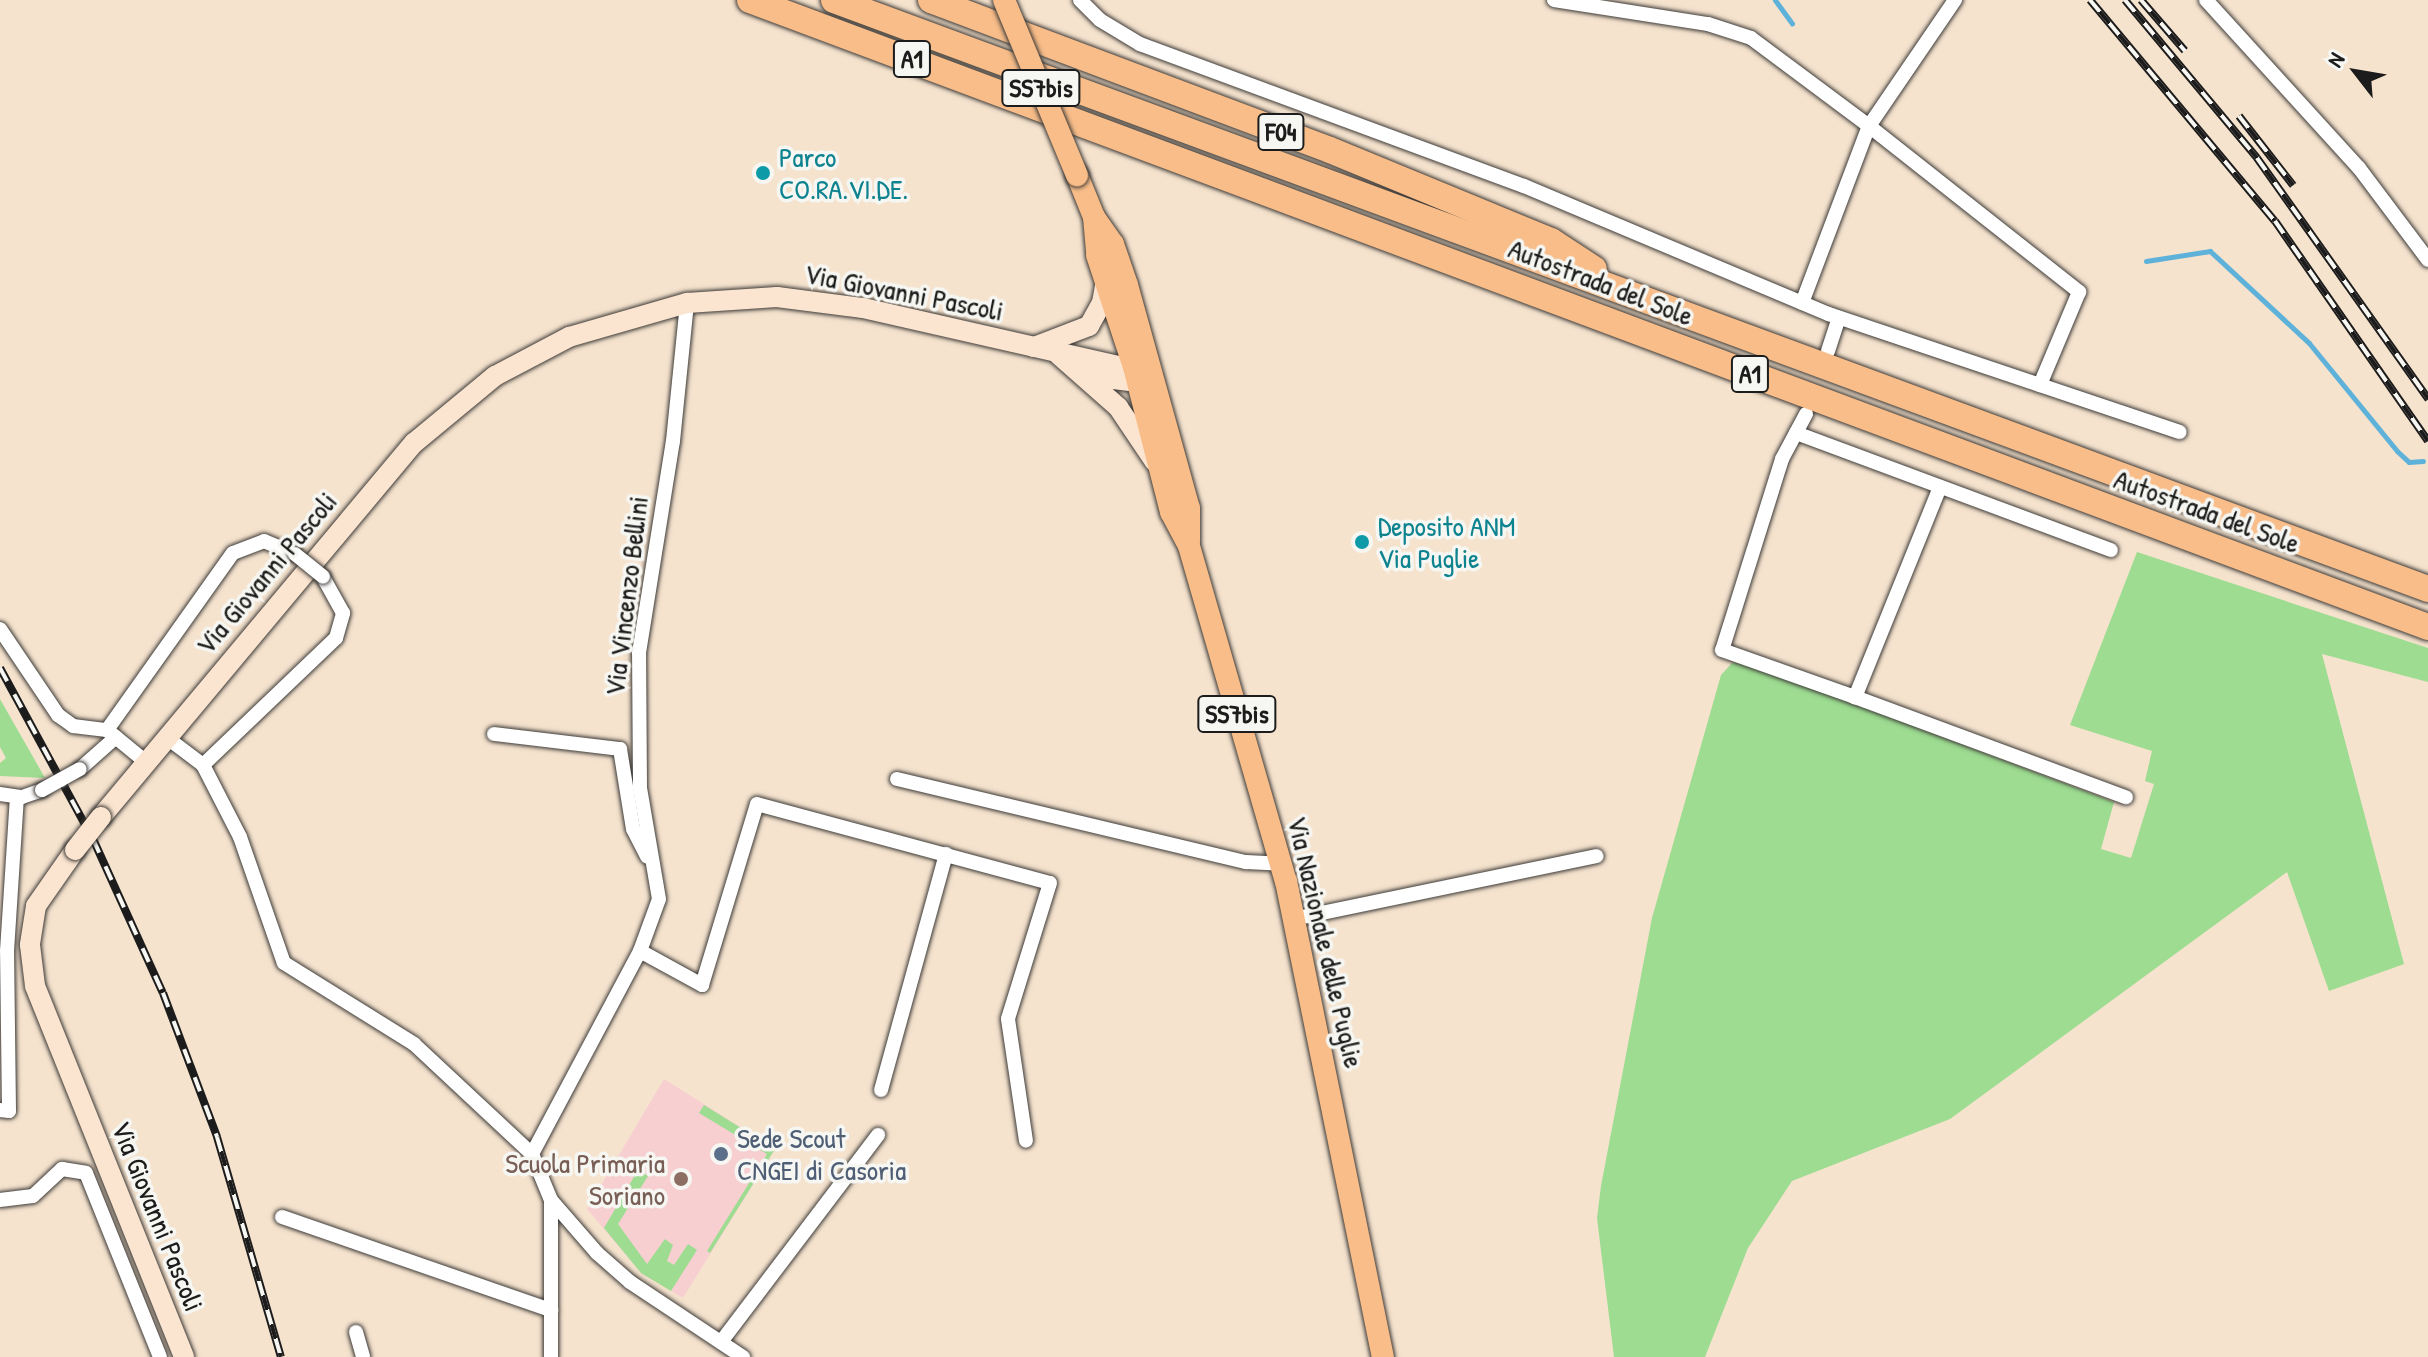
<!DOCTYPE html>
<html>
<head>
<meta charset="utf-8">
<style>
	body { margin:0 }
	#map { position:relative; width:2428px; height:1357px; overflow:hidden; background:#f5e3ce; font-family:"Patrick Hand",sans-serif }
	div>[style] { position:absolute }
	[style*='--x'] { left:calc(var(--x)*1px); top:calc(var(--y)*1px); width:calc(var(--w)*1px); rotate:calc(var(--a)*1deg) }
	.built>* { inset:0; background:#f7cfd1 }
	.green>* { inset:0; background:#9ddc91 }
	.stream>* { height:5px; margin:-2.5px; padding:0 2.5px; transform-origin:2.5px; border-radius:2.5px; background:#5eb2da }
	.roads { filter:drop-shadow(0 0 2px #3d3a37) drop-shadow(0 0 2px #3d3a37) }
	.street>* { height:14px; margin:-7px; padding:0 7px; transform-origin:7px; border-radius:7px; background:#fff }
	.secondary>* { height:20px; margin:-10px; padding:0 10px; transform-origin:10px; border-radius:10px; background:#fce5d0 }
	.primary>* { height:22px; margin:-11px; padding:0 11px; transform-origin:11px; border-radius:11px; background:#f8bd89 }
	.highway>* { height:26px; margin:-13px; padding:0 13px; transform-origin:13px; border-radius:13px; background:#f8bd89 }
	.rail>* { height:8px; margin-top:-4px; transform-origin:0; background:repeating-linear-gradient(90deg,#f6f6f2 0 15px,#1c1c1c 0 30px); box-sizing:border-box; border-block:2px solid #1c1c1c }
	.bridges { filter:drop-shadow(0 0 2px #3d3a37) drop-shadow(0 0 2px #3d3a37) }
	.street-bridge>* { height:14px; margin:-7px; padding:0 7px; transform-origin:7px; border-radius:7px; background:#fff }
	.secondary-bridge>* { height:20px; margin:-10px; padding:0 10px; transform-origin:10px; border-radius:10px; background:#fce5d0 }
	.primary-bridge>* { height:22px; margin:-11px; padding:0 11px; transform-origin:11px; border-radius:11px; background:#f8bd89 }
	.dots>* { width:22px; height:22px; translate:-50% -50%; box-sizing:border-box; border:4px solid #f6f6f2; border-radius:50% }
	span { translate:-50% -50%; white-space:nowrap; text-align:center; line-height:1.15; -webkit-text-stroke:7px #f6f6f2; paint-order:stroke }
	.shield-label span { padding:2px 6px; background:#f6f6f2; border:2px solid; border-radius:6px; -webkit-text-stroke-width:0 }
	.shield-label { font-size:26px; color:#1c1c1c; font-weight:700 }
	.culture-label { font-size:28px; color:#0d838f }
	.left { translate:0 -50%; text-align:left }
	.street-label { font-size:28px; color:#1c1c1c }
	.service-label { font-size:28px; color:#4e5e75 }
	.education-label { font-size:28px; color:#785e54 }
	.right { translate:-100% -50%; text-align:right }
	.north { position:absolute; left:2316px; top:32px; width:80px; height:80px; -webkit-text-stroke:6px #f6f6f2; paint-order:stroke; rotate:301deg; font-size:22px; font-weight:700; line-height:32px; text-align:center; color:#1c1c1c }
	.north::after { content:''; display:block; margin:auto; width:28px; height:36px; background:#1c1c1c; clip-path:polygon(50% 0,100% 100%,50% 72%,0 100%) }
</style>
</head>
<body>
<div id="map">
	<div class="built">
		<div style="clip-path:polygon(664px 1079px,775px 1149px,683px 1298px,641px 1273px,587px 1209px)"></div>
	</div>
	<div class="green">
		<div style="clip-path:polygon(2137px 552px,2428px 648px,2428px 682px,2322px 654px,2404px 964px,2329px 991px,2287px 872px,1950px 1119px,1792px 1181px,1748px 1248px,1705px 1357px,1614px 1357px,1597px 1218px,1601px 1186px,1652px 918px,1721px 675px,1732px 663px,1744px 662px,2114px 802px,2101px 849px,2131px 858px,2154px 784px,2145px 781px,2152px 751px,2070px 725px)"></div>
		<div style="clip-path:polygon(0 699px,45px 778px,0 776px,0 763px,6px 758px,0 747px)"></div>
		<div style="clip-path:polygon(704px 1105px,775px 1149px,710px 1253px,707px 1251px,767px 1154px,699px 1113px)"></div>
		<div style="clip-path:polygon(638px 1170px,648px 1176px,618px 1224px,647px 1264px,665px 1239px,673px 1245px,667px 1261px,674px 1265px,688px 1244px,697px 1250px,671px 1291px,641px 1273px,604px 1228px)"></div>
	</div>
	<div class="stream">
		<div style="--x:1775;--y:0;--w:29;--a:54"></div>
		<div style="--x:2146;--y:261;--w:65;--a:-8.9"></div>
		<div style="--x:2210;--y:251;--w:135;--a:42.9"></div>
		<div style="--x:2309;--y:343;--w:139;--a:50.8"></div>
		<div style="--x:2397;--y:451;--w:16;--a:43"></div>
		<div style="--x:2409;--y:462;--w:14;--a:-4"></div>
	</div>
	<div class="roads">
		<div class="street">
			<div style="--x:1080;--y:0;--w:28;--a:45"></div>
			<div style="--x:1100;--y:20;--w:47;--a:31"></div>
			<div style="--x:1140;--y:44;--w:409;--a:20.3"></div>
			<div style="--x:1524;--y:186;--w:331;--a:22.8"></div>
			<div style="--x:1829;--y:314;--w:370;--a:18.6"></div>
			<div style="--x:1554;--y:0;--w:156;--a:8.9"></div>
			<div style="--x:1708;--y:24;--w:45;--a:18"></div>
			<div style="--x:1751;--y:38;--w:147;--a:36.7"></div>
			<div style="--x:1869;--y:126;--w:153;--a:-55.7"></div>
			<div style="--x:2206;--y:0;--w:227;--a:47.7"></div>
			<div style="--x:2359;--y:168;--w:115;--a:53.1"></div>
			<div style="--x:1802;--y:303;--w:189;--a:-69.3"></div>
			<div style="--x:1869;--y:126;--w:268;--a:38.3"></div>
			<div style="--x:2079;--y:292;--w:101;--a:112.8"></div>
			<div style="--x:1828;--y:351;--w:35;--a:-72"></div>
			<div style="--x:1806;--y:414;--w:51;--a:118.1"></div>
			<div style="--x:1782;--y:459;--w:200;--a:107.4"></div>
			<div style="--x:1722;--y:650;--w:141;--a:19.5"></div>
			<div style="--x:1796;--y:433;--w:336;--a:20.4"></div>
			<div style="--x:1940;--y:487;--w:227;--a:112"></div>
			<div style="--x:1855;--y:697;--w:289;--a:20.3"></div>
			<div style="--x:0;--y:629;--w:104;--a:56"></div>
			<div style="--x:58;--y:715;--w:19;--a:36"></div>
			<div style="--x:73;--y:726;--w:34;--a:7"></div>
			<div style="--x:107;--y:730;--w:217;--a:-54.6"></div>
			<div style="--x:233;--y:553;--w:33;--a:-21"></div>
			<div style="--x:264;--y:541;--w:34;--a:23"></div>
			<div style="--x:107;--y:730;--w:50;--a:39.4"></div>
			<div style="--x:494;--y:734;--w:127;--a:6.8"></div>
			<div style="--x:620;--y:749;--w:81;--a:80.8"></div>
			<div style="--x:633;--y:829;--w:31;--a:63"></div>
			<div style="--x:166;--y:737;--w:46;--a:37.1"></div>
			<div style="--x:203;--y:765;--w:81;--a:62.8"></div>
			<div style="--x:240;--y:837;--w:133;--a:70.8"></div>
			<div style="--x:284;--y:963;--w:153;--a:31.9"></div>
			<div style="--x:414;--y:1044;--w:161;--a:43"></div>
			<div style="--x:532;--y:1154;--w:50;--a:67.6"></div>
			<div style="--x:551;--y:1200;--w:70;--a:49"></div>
			<div style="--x:597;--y:1253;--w:44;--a:41.3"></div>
			<div style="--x:630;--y:1282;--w:136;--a:33.6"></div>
			<div style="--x:203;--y:765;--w:184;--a:-43.7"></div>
			<div style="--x:336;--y:638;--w:26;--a:-74"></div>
			<div style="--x:343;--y:613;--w:41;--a:-119.1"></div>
			<div style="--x:80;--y:769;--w:48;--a:-41.6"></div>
			<div style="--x:897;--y:779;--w:359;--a:13.4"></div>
			<div style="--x:1246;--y:862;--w:35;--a:3"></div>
			<div style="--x:0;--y:794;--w:22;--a:8"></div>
			<div style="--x:22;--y:797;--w:21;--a:-19"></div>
			<div style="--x:1293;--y:919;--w:310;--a:-11.7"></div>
			<div style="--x:640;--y:951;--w:71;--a:28.7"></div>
			<div style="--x:702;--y:985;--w:189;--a:-73.1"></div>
			<div style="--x:757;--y:804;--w:303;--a:15.1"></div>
			<div style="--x:1050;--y:883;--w:142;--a:107.2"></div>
			<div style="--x:1008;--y:1019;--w:123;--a:81.6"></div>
			<div style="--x:881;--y:1090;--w:245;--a:-74.6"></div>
			<div style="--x:0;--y:1110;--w:9;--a:6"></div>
			<div style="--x:9;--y:1111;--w:160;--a:-90.7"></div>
			<div style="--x:7;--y:951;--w:154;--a:-86.3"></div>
			<div style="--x:532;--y:1154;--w:230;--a:-62"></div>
			<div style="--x:640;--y:951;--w:55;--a:-69.9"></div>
			<div style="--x:659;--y:899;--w:113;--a:-99.7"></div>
			<div style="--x:640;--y:788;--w:135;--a:-90.4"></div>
			<div style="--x:639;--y:653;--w:215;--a:-80.9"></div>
			<div style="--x:673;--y:441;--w:139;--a:-84.2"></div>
			<div style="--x:0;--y:1200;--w:33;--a:-7"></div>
			<div style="--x:33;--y:1196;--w:40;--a:-43"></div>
			<div style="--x:62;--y:1169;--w:24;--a:9"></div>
			<div style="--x:86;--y:1173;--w:198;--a:68.1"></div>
			<div style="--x:551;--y:1200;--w:157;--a:90"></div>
			<div style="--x:282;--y:1217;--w:285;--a:19.1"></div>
			<div style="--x:356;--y:1332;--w:26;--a:74"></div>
			<div style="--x:721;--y:1342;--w:260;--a:-52.8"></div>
		</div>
		<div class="secondary">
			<div style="--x:1034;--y:347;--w:59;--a:-20.9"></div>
			<div style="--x:1089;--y:326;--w:26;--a:-61"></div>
			<div style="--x:1102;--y:303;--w:22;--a:-80"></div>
			<div style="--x:1059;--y:355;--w:79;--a:41.4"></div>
			<div style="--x:1118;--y:407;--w:66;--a:56.1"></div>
			<div style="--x:1089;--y:376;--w:41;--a:7"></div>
			<div style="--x:1130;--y:381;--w:21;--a:-41"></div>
			<div style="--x:101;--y:817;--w:488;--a:-50.1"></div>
			<div style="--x:414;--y:443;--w:105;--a:-39.6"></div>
			<div style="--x:495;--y:376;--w:84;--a:-27.8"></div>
			<div style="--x:569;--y:337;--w:123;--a:-16.1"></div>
			<div style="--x:687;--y:303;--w:90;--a:-3.8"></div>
			<div style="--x:777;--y:297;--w:87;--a:7.3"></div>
			<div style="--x:863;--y:308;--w:288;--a:12.8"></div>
			<div style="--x:75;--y:850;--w:68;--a:124.9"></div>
			<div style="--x:36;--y:906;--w:39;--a:99"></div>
			<div style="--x:30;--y:945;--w:41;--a:83"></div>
			<div style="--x:35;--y:986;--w:400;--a:68.1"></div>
		</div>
		<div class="primary">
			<div style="--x:1077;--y:175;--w:45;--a:68"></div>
			<div style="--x:1094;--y:217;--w:33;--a:55"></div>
			<div style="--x:1113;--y:244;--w:43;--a:71.1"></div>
			<div style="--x:1127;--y:285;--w:231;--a:74.5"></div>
			<div style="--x:1189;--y:508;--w:33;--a:90"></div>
			<div style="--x:1094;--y:217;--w:38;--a:85"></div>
			<div style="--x:1097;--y:255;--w:118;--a:71.7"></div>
			<div style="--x:1134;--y:367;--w:150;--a:75.7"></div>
			<div style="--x:1171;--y:512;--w:38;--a:62"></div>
			<div style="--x:1189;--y:546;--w:349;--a:73.9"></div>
			<div style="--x:1286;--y:881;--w:486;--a:78.5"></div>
		</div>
		<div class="highway">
			<div style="--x:750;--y:0;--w:1791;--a:20.49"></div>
			<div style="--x:834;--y:0;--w:1699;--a:20.28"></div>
			<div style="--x:931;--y:0;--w:426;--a:20.6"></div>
			<div style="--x:1330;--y:150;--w:239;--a:22.4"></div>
			<div style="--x:1551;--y:241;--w:51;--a:33.1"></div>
		</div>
	</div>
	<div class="rail">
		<div style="--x:2090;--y:0;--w:288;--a:50.1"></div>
		<div style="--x:2275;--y:221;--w:268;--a:55.2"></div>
		<div style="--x:2125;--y:0;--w:206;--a:50.1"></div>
		<div style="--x:2257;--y:158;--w:296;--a:54.6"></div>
		<div style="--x:2141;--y:0;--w:67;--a:49.2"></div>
		<div style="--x:2239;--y:116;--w:88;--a:52"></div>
		<div style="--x:0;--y:668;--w:195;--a:61.5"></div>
		<div style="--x:93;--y:839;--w:169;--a:65.6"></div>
		<div style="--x:163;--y:993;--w:154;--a:69.4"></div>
		<div style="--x:217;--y:1137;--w:229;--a:73.8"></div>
	</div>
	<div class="bridges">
		<div class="street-bridge">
			<div style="--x:295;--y:554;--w:36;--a:39"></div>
			<div style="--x:42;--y:790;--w:43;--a:-28.9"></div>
		</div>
		<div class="secondary-bridge">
			<div style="--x:75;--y:850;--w:42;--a:-51.8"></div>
		</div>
		<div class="primary-bridge">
			<div style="--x:1004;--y:0;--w:190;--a:67.4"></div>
		</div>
	</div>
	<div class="dots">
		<div style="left:763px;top:173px;background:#0f9aa8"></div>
		<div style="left:1362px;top:542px;background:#0f9aa8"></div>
		<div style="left:721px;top:1154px;background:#5c6f8a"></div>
		<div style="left:681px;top:1179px;background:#8d6e63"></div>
	</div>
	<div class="shield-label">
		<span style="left:912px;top:59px">A1</span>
		<span style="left:1041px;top:88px">SS7bis</span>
		<span style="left:1281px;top:132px">F04</span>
		<span style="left:1750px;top:374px">A1</span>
		<span style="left:1237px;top:714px">SS7bis</span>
	</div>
	<div class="culture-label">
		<span class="left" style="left:779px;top:173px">Parco<br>CO.RA.VI.DE.</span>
		<span class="left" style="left:1378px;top:542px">Deposito ANM<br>Via Puglie</span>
	</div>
	<div class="street-label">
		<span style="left:1601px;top:282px;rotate:21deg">Autostrada del Sole</span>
		<span style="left:904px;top:292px;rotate:11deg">Via Giovanni Pascoli</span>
		<span style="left:2207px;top:511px;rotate:20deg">Autostrada del Sole</span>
		<span style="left:266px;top:573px;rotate:-50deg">Via Giovanni Pascoli</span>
		<span style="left:626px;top:596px;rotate:-83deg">Via Vincenzo Bellini</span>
		<span style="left:1326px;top:942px;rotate:77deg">Via Nazionale delle Puglie</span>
		<span style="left:158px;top:1216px;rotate:68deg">Via Giovanni Pascoli</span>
	</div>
	<div class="service-label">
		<span class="left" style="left:737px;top:1154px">Sede Scout<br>CNGEI di Casoria</span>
	</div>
	<div class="education-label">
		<span class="right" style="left:665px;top:1179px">Scuola Primaria<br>Soriano</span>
	</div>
	<div class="north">N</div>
</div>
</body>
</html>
